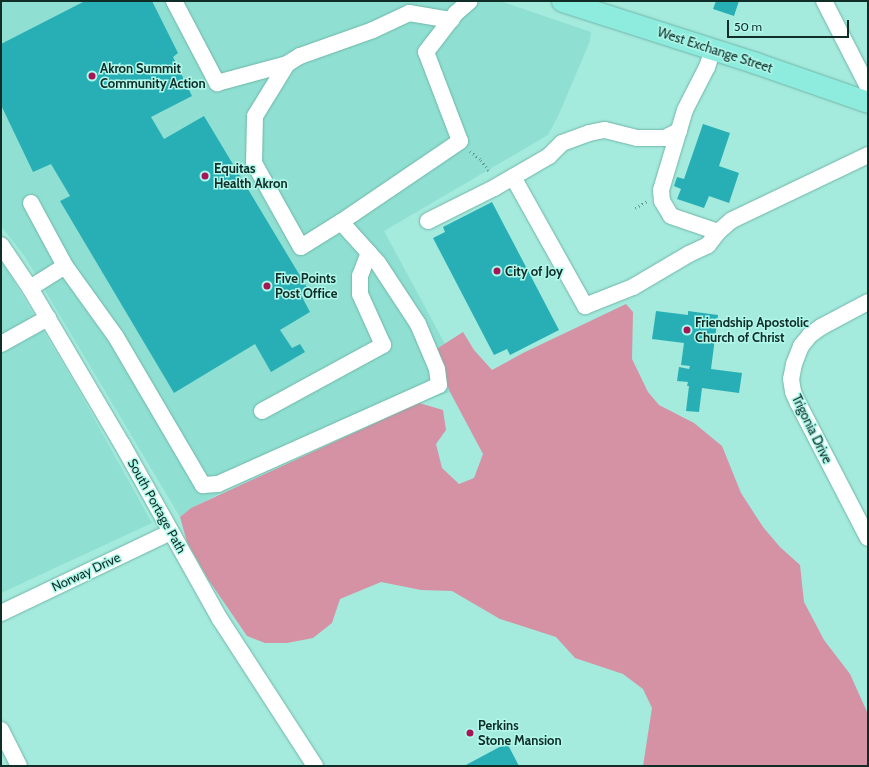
<!DOCTYPE html>
<html>
<head>
<meta charset="utf-8">
<style>
	body { margin:0 }
	#map { position:relative; width:869px; height:767px; overflow:hidden; background:#a4eadd; font-family:Cabin,sans-serif }
	div>[style] { position:absolute }
	[style*='--x'] { left:calc(var(--x)*1px); top:calc(var(--y)*1px); width:calc(var(--w)*1px); rotate:calc(var(--a)*1deg) }
	.built>* { inset:0; background:#8fe0d2 }
	.green>* { inset:0; background:#d492a4 }
	.building>* { inset:0; background:#28afb6 }
	.path>* { height:2.5px; margin-top:-1.25px; transform-origin:0; background:repeating-linear-gradient(90deg,#64998f 0 1px,transparent 0 4px) }
	.roads { filter:drop-shadow(0 0 1px #70b5a8) drop-shadow(0 0 1px #70b5a8) }
	.minor>* { height:16px; margin:-8px; padding:0 8px; transform-origin:8px; border-radius:8px; background:#fff }
	.major>* { height:21px; margin:-10.5px; padding:0 10.5px; transform-origin:10.5px; border-radius:10.5px; background:#8eecdf }
	.dots>* { width:11px; height:11px; translate:-50% -50%; box-sizing:border-box; border:2px solid #b0f8ea; border-radius:50% }
	span { translate:-50% -50%; white-space:nowrap; text-align:center; line-height:1.15; -webkit-text-stroke:3px #b0f8ea; paint-order:stroke }
	.street-label { font-size:13px; color:#102d28 }
	.poi-label { font-size:13px; color:#102d28; font-weight:700 }
	.left { translate:0 -50%; text-align:left }
	.frame { position:absolute; inset:0; border:2px solid #102d28; pointer-events:none }
	.scale { position:absolute; left:727px; top:20px; width:122px; height:18px; box-sizing:border-box; border:2px solid #102d28; border-top:0; padding-left:5px; font-size:12px; line-height:14px; white-space:nowrap; color:#102d28; -webkit-text-stroke:3px #b0f8ea; paint-order:stroke }
</style>
</head>
<body>
<div id="map">
	<div class="built">
		<div style="clip-path:polygon(1px 1px,500px 1px,591px 32px,590px 41px,559px 114px,548px 135px,384px 231px,445px 344px,436px 350px,442px 372px,450px 392px,419px 403px,225px 491px,191px 508px,180px 517px,25px 257px,1px 226px)"></div>
		<div style="clip-path:polygon(1px 260px,76px 386px,152px 523px,1px 593px)"></div>
	</div>
	<div class="green">
		<div style="clip-path:polygon(626px 304px,633px 312px,632px 359px,648px 392px,659px 405px,694px 423px,722px 446px,741px 493px,763px 527px,780px 547px,800px 565px,804px 602px,824px 640px,850px 674px,868px 714px,868px 766px,643px 766px,652px 708px,643px 689px,623px 674px,575px 658px,556px 637px,500px 619px,452px 591px,421px 590px,381px 582px,340px 599px,332px 623px,313px 638px,287px 643px,265px 643px,247px 636px,208px 579px,187px 542px,180px 517px,191px 508px,419px 403px,443px 410px,446px 430px,436px 444px,442px 468px,459px 484px,474px 478px,483px 454px,450px 392px,442px 372px,435px 350px,463px 332px,474px 350px,492px 370px,523px 353px)"></div>
	</div>
	<div class="building">
		<div style="clip-path:polygon(85px 1px,152px 1px,178px 53px,173px 57px,192px 96px,151px 117px,164px 139px,204px 116px,308px 289px,300px 293px,310px 312px,280px 330px,292px 348px,300px 344px,305px 352px,271px 372px,255px 344px,174px 393px,60px 201px,70px 196px,51px 164px,33px 172px,1px 105px,1px 44px)"></div>
		<div style="clip-path:polygon(716px 1px,739px 1px,734px 16px,713px 9px)"></div>
		<div style="clip-path:polygon(703px 124px,730px 133px,719px 166px,739px 173px,729px 203px,709px 196px,704px 208px,677px 199px,681px 189px,674px 186px,677px 177px,684px 179px)"></div>
		<div style="clip-path:polygon(492px 202px,559px 330px,510px 355px,507px 349px,494px 355px,433px 238px,445px 232px,443px 227px)"></div>
		<div style="clip-path:polygon(656px 311px,688px 315px,688px 311px,718px 315px,711px 369px,742px 373px,739px 393px,702px 388px,699px 412px,686px 411px,689px 386px,687px 386px,688px 382px,677px 381px,679px 367px,689px 369px,690px 366px,681px 365px,684px 343px,652px 339px)"></div>
		<div style="clip-path:polygon(507px 743px,519px 766px,464px 766px)"></div>
	</div>
	<div class="path">
		<div style="--x:470;--y:151;--w:14;--a:39"></div>
		<div style="--x:481;--y:160;--w:15;--a:53"></div>
		<div style="--x:635;--y:208;--w:14;--a:-30"></div>
	</div>
	<div class="roads">
		<div class="minor">
			<div style="--x:174;--y:1;--w:93;--a:62.3"></div>
			<div style="--x:217;--y:83;--w:73;--a:-15.2"></div>
			<div style="--x:287;--y:64;--w:61;--a:121.6"></div>
			<div style="--x:255;--y:116;--w:47;--a:91.2"></div>
			<div style="--x:254;--y:163;--w:96;--a:60.8"></div>
			<div style="--x:301;--y:247;--w:47;--a:-32"></div>
			<div style="--x:824;--y:1;--w:97;--a:62.9"></div>
			<div style="--x:713;--y:49;--w:19;--a:108"></div>
			<div style="--x:707;--y:67;--w:48;--a:117.1"></div>
			<div style="--x:685;--y:110;--w:84;--a:106.7"></div>
			<div style="--x:661;--y:190;--w:11;--a:85"></div>
			<div style="--x:662;--y:201;--w:17;--a:59"></div>
			<div style="--x:671;--y:216;--w:50;--a:18.8"></div>
			<div style="--x:287;--y:64;--w:15;--a:-32"></div>
			<div style="--x:300;--y:56;--w:77;--a:-19.6"></div>
			<div style="--x:373;--y:30;--w:40;--a:-25"></div>
			<div style="--x:409;--y:13;--w:43;--a:9.5"></div>
			<div style="--x:513;--y:177;--w:148;--a:60.8"></div>
			<div style="--x:585;--y:306;--w:52;--a:-21.6"></div>
			<div style="--x:633;--y:287;--w:65;--a:-30.5"></div>
			<div style="--x:689;--y:254;--w:21;--a:-25"></div>
			<div style="--x:708;--y:245;--w:16;--a:-52"></div>
			<div style="--x:718;--y:232;--w:18;--a:-41"></div>
			<div style="--x:732;--y:220;--w:151;--a:-25.5"></div>
			<div style="--x:31;--y:203;--w:72;--a:61.6"></div>
			<div style="--x:428;--y:221;--w:74;--a:-26.6"></div>
			<div style="--x:494;--y:188;--w:64;--a:-30.2"></div>
			<div style="--x:549;--y:156;--w:18;--a:-45"></div>
			<div style="--x:562;--y:143;--w:29;--a:-20"></div>
			<div style="--x:589;--y:133;--w:16;--a:-11"></div>
			<div style="--x:605;--y:130;--w:33;--a:14"></div>
			<div style="--x:637;--y:138;--w:28;--a:0"></div>
			<div style="--x:665;--y:138;--w:16;--a:-27"></div>
			<div style="--x:1;--y:245;--w:52;--a:56"></div>
			<div style="--x:30;--y:288;--w:181;--a:59.5"></div>
			<div style="--x:122;--y:444;--w:201;--a:60.8"></div>
			<div style="--x:220;--y:619;--w:175;--a:57.1"></div>
			<div style="--x:30;--y:288;--w:41;--a:-32.2"></div>
			<div style="--x:65;--y:266;--w:87;--a:54.3"></div>
			<div style="--x:116;--y:337;--w:172;--a:59.6"></div>
			<div style="--x:203;--y:485;--w:15;--a:-4"></div>
			<div style="--x:218;--y:484;--w:242;--a:-24.1"></div>
			<div style="--x:439;--y:385;--w:16;--a:-97"></div>
			<div style="--x:437;--y:369;--w:49;--a:-112.9"></div>
			<div style="--x:418;--y:324;--w:73;--a:-123.3"></div>
			<div style="--x:378;--y:263;--w:55;--a:-132.1"></div>
			<div style="--x:341;--y:222;--w:144;--a:-34.2"></div>
			<div style="--x:460;--y:141;--w:95;--a:-110.9"></div>
			<div style="--x:426;--y:52;--w:49;--a:-52.4"></div>
			<div style="--x:456;--y:13;--w:18;--a:-41"></div>
			<div style="--x:868;--y:302;--w:53;--a:152"></div>
			<div style="--x:821;--y:327;--w:14;--a:144"></div>
			<div style="--x:810;--y:335;--w:14;--a:129"></div>
			<div style="--x:801;--y:346;--w:19;--a:111"></div>
			<div style="--x:794;--y:364;--w:15;--a:101"></div>
			<div style="--x:791;--y:379;--w:13;--a:81"></div>
			<div style="--x:793;--y:392;--w:12;--a:66"></div>
			<div style="--x:798;--y:403;--w:152;--a:62.6"></div>
			<div style="--x:1;--y:344;--w:54;--a:-29"></div>
			<div style="--x:262;--y:411;--w:138;--a:-28.6"></div>
			<div style="--x:383;--y:345;--w:56;--a:-114.3"></div>
			<div style="--x:360;--y:294;--w:18;--a:-90"></div>
			<div style="--x:360;--y:276;--w:25;--a:-69"></div>
			<div style="--x:1;--y:613;--w:188;--a:-25.5"></div>
			<div style="--x:1;--y:730;--w:40;--a:63.4"></div>
		</div>
		<div class="major">
			<div style="--x:562;--y:1;--w:204;--a:17.7"></div>
			<div style="--x:756;--y:63;--w:119;--a:19.2"></div>
		</div>
	</div>
	<div class="dots">
		<div style="left:92px;top:76px;background:#a61657"></div>
		<div style="left:205px;top:176px;background:#a61657"></div>
		<div style="left:497px;top:271px;background:#a61657"></div>
		<div style="left:267px;top:286px;background:#a61657"></div>
		<div style="left:687px;top:330px;background:#a61657"></div>
		<div style="left:470px;top:733px;background:#a61657"></div>
	</div>
	<div class="street-label">
		<span style="left:715px;top:50px;rotate:18deg">West Exchange Street</span>
		<span style="left:812px;top:429px;rotate:64deg">Trigonia Drive</span>
		<span style="left:157px;top:506px;rotate:61deg">South Portage Path</span>
		<span style="left:86px;top:572px;rotate:-25deg">Norway Drive</span>
	</div>
	<div class="poi-label">
		<span class="left" style="left:100px;top:76px">Akron Summit<br>Community Action</span>
		<span class="left" style="left:214px;top:176px">Equitas<br>Health Akron</span>
		<span class="left" style="left:505px;top:271px">City of Joy</span>
		<span class="left" style="left:275px;top:286px">Five Points<br>Post Office</span>
		<span class="left" style="left:695px;top:330px">Friendship Apostolic<br>Church of Christ</span>
		<span class="left" style="left:478px;top:733px">Perkins<br>Stone Mansion</span>
	</div>
	<div class="frame"></div>
	<div class="scale">50 m</div>
</div>
</body>
</html>
